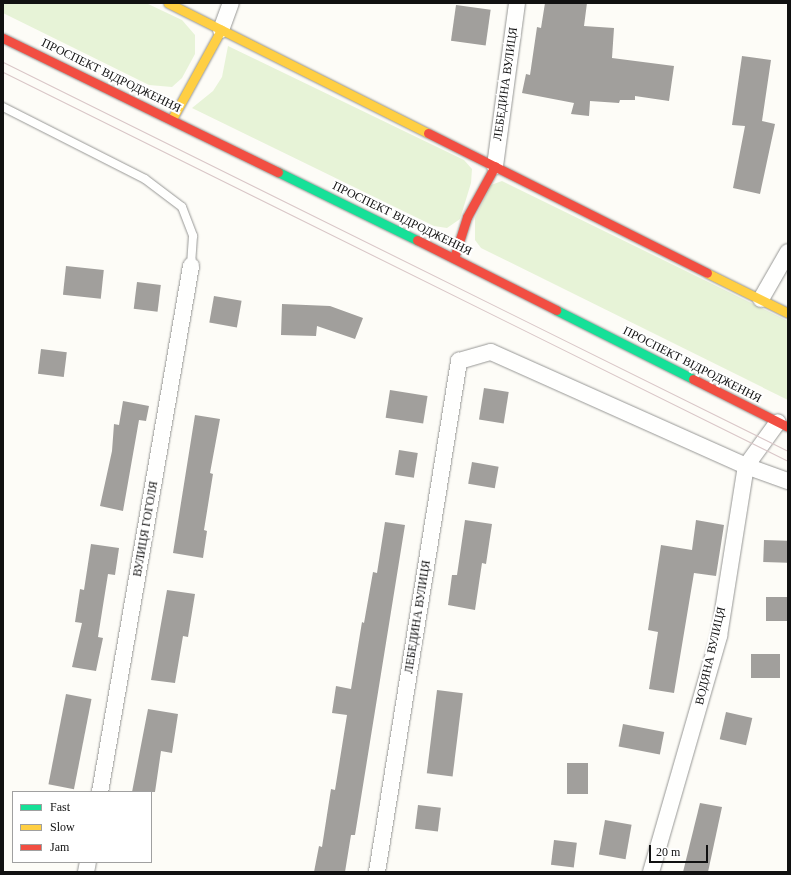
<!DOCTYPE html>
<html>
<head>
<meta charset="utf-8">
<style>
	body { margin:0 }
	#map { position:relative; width:791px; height:875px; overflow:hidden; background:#fdfcf7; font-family:"Times New Roman",serif }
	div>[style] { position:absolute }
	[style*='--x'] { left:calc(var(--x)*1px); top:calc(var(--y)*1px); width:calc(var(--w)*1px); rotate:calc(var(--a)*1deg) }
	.green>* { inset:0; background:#e7f3d7 }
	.building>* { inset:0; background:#a19f9c; transform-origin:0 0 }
	.roads { filter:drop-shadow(0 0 1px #979795) drop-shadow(0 0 1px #979795) }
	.lane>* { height:8px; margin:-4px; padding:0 4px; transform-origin:4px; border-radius:4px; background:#fffffe }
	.street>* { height:16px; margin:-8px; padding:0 8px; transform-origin:8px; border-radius:8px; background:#fffffe }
	.fast>* { height:9px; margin:-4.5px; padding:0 4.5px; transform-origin:4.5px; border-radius:4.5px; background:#16e098 }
	.slow>* { height:9px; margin:-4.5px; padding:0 4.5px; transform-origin:4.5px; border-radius:4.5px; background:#ffcf43 }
	.jam>* { height:9px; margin:-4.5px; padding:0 4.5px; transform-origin:4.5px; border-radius:4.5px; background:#f24e42 }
	.tram>* { height:1px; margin:-0.5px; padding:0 0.5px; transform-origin:0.5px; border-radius:0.5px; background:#d9c6c7 }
	span { translate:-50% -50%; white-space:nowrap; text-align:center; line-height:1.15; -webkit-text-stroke:4px #fff; paint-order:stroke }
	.street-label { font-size:12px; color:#111 }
	.frame { position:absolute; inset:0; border:4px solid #111; pointer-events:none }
	.legend { position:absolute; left:12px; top:791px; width:140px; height:72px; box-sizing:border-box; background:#fff; border:1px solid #a0a0a0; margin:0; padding:5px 7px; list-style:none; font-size:12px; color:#111 }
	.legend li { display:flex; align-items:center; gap:8px; height:20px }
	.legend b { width:20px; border:1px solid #a0a0a0 }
	.scale { position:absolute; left:649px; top:845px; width:59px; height:18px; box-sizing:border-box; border:2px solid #111; border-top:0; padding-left:5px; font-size:12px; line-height:14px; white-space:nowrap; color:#111; -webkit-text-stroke:3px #fff; paint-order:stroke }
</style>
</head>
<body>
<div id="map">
	<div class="green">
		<div style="clip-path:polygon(3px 3px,146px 3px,182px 20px,195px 35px,195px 54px,182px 78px,172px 87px,149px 85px,3px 13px)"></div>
		<div style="clip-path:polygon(228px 46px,464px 160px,472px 169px,471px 183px,460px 219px,447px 228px,434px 226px,192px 108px,213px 91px,222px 77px)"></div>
		<div style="clip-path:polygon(502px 181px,788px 321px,788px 400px,481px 248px,475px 240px,475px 218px,491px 185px)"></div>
	</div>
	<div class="building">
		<div style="clip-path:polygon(545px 3px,587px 3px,584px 26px,614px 28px,612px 58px,674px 66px,669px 101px,635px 96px,635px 100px,620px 100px,619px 103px,590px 101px,589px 116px,571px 114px,574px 103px,522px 93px,526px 74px,530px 75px,537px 27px,541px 28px)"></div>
		<div style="left:456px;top:5px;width:35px;height:36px;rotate:8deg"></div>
		<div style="clip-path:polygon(742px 56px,771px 60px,762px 121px,775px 124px,760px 194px,733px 188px,745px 126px,732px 125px)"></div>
		<div style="left:66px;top:266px;width:38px;height:29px;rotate:6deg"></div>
		<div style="left:137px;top:282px;width:24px;height:27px;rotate:7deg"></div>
		<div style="left:214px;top:296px;width:28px;height:27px;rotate:10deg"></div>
		<div style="clip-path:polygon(282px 304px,330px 306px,363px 318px,355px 339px,317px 326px,316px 336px,281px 335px)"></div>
		<div style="left:41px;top:349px;width:26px;height:25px;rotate:7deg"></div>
		<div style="left:484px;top:388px;width:25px;height:32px;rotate:9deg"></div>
		<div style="left:390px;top:390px;width:38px;height:28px;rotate:9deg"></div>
		<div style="clip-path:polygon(123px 401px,149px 406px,146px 421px,139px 420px,123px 511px,100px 506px,112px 451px,114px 424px,119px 425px)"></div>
		<div style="clip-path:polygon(195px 415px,220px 419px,210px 473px,213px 474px,204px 530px,207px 531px,203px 558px,173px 553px)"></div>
		<div style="left:399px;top:450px;width:19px;height:25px;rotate:9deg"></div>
		<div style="left:472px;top:462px;width:27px;height:22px;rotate:10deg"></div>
		<div style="clip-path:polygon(465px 520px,492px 524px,486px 564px,482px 563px,475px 610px,448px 605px,452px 575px,457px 575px)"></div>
		<div style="clip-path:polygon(696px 520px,724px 525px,716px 576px,694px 573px,674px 693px,649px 689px,658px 632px,648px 630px,661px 545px,692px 550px)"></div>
		<div style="clip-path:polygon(385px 522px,405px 525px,355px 835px,351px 835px,345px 872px,314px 872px,319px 846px,322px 847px,331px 789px,335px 790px,347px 715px,332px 713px,336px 686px,351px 689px,362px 622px,364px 623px,373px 572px,377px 573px)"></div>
		<div style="left:764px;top:540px;width:24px;height:22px;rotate:2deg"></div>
		<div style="clip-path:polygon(91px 544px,119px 548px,115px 575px,108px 574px,98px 637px,103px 638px,96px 671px,72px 667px,82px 623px,75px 622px,80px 589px,84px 590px)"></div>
		<div style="clip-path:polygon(167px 590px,195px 594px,188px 637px,183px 636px,175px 683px,151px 680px)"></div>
		<div style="left:788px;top:597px;width:24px;height:22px;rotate:90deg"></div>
		<div style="left:751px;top:654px;width:29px;height:24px"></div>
		<div style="left:437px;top:690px;width:26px;height:84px;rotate:7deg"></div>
		<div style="left:66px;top:694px;width:26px;height:92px;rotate:11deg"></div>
		<div style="clip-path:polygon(148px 709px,178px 714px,172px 753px,161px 751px,155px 792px,132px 792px)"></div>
		<div style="left:726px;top:712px;width:27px;height:28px;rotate:13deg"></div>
		<div style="left:623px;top:724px;width:42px;height:23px;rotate:11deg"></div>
		<div style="left:567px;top:763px;width:21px;height:31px"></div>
		<div style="clip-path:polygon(700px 803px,722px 807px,708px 872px,683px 872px)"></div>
		<div style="left:418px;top:805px;width:23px;height:24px;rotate:7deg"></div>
		<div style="left:605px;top:820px;width:27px;height:35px;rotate:10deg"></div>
		<div style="left:554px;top:840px;width:23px;height:25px;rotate:7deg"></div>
	</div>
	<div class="roads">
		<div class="lane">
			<div style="--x:3;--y:107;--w:159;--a:26.9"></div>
			<div style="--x:145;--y:179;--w:46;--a:37.1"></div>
			<div style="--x:182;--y:207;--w:31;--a:69"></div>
			<div style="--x:193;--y:236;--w:30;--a:94"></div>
		</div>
		<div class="street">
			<div style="--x:221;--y:30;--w:29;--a:-70"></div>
			<div style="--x:495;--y:166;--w:164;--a:-82.3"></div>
			<div style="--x:761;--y:299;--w:54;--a:-60.1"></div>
			<div style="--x:100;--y:792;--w:534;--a:-80.18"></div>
			<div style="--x:86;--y:872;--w:10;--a:-79"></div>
			<div style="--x:377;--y:872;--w:518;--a:-80.88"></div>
			<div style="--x:459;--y:361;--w:33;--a:-16"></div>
			<div style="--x:491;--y:352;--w:279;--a:24.1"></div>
			<div style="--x:746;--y:466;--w:45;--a:19.7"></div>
			<div style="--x:651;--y:872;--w:246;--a:-73.9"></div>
			<div style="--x:719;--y:636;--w:172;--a:-81"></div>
			<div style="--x:746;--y:466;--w:54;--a:-54"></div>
		</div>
		<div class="fast">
			<div style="--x:278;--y:172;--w:155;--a:26.1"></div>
			<div style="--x:556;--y:310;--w:153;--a:26.7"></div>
		</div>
		<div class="slow">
			<div style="--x:168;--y:3;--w:291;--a:26.6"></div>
			<div style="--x:172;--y:119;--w:102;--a:-61.2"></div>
			<div style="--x:707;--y:273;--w:90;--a:26.3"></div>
		</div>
		<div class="jam">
			<div style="--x:3;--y:38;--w:306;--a:26"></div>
			<div style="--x:428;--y:133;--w:312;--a:26.6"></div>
			<div style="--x:417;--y:240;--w:156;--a:26.7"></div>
			<div style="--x:454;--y:258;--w:43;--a:-72.4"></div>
			<div style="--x:467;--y:217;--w:58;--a:-61.2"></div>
			<div style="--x:693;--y:379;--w:106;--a:26.8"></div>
		</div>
	</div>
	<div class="tram">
		<div style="--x:3;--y:62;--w:876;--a:26.36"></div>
		<div style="--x:3;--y:72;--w:876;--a:26.36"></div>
	</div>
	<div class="street-label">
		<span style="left:111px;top:76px;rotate:26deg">ПРОСПЕКТ ВІДРОДЖЕННЯ</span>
		<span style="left:506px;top:84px;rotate:-82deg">ЛЕБЕДИНА ВУЛИЦЯ</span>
		<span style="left:402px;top:219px;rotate:26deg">ПРОСПЕКТ ВІДРОДЖЕННЯ</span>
		<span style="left:692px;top:365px;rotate:27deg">ПРОСПЕКТ ВІДРОДЖЕННЯ</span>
		<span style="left:146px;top:529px;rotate:-80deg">ВУЛИЦЯ ГОГОЛЯ</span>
		<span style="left:418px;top:617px;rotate:-81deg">ЛЕБЕДИНА ВУЛИЦЯ</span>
		<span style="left:711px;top:656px;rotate:-77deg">ВОДЯНА ВУЛИЦЯ</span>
	</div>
	<div class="frame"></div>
	<ul class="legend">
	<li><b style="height:5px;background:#16e098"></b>Fast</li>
	<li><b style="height:5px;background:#ffcf43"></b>Slow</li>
	<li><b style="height:5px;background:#f24e42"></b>Jam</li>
	</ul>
	<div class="scale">20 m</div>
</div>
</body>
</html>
